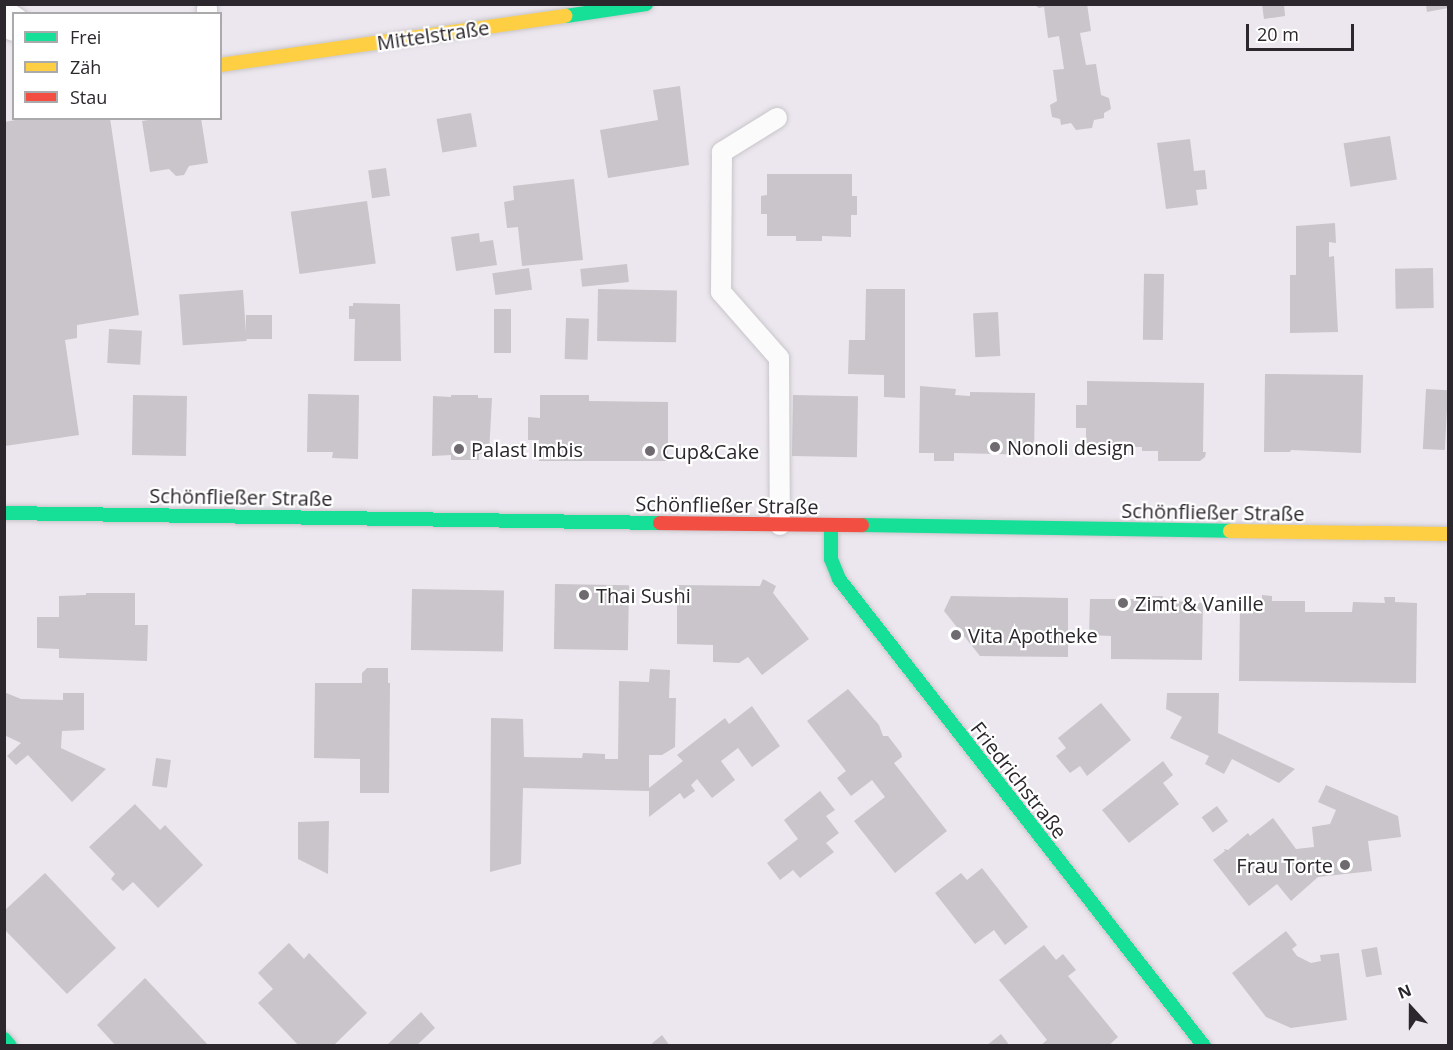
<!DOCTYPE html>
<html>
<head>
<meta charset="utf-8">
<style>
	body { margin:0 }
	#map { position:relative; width:1453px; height:1050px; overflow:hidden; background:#ece7ee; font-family:"Open Sans",sans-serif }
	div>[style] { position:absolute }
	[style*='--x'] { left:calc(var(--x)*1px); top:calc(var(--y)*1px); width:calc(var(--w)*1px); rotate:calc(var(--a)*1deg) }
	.building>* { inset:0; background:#c9c5ca; transform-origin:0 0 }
	.roads { filter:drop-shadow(0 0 2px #c8c5ca) drop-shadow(0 0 2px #c8c5ca) }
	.lane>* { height:20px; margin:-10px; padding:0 10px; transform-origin:10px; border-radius:10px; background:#fcfbfc }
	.street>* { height:33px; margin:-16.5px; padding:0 16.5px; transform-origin:16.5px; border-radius:16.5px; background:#fcfbfc }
	.fast>* { height:14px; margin:-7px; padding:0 7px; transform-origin:7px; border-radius:7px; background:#16e098 }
	.slow>* { height:14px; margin:-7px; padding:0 7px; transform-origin:7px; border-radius:7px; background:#ffcf43 }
	.jam>* { height:14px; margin:-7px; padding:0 7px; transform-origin:7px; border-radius:7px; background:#f24e42 }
	.dots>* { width:16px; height:16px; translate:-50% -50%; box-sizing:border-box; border:3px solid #fff; border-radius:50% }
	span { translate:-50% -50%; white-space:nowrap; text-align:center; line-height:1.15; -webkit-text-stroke:4.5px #fff; paint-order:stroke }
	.street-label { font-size:20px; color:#2b272c }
	.poi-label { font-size:20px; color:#2b272c }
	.left { translate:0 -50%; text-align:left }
	.right { translate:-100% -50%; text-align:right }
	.frame { position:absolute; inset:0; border:6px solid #2b272c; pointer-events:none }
	.legend { position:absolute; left:12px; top:12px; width:210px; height:108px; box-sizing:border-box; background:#fff; border:2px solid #aaa9ab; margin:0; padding:8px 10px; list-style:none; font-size:18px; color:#2b272c }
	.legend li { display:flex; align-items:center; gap:12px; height:30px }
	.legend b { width:30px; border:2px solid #aaa9ab }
	.north { position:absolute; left:1381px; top:978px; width:60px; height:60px; -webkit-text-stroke:4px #fff; paint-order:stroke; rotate:339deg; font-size:16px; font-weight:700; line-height:24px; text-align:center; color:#2b272c }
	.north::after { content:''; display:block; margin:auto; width:21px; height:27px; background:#2b272c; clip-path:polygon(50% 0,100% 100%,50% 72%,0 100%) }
	.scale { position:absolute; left:1246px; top:24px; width:108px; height:27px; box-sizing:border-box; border:3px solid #2b272c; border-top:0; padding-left:8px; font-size:18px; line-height:21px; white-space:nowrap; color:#2b272c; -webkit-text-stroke:4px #fff; paint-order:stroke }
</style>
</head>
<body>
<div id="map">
	<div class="building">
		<div style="clip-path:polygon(1033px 4px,1087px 4px,1091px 31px,1080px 33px,1086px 65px,1096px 64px,1101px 95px,1109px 98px,1111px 109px,1104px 113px,1104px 118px,1094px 120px,1092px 128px,1076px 130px,1071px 123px,1061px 125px,1060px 119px,1052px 117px,1050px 105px,1057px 101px,1053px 70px,1064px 69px,1059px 36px,1048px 38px,1044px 7px,1039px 8px)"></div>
		<div style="clip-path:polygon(1262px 4px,1284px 4px,1285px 16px,1264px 19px)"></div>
		<div style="clip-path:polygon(1426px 5px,1448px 5px,1448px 8px,1427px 12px)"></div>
		<div style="clip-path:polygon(680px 86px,689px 165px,608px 178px,600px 130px,658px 120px,653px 90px)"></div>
		<div style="left:471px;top:113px;width:34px;height:35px;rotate:80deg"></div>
		<div style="clip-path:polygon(26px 118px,110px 118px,139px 315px,77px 325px,77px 338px,65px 340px,79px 435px,5px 446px,5px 122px)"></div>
		<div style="clip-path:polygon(161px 118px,201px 118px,208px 163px,189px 166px,184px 175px,176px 176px,169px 169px,150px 172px,142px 121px)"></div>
		<div style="left:1390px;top:136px;width:44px;height:47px;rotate:81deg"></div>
		<div style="clip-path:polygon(1190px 139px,1194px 171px,1205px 170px,1207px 189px,1196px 190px,1198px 205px,1166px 209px,1157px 143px)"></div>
		<div style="left:386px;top:168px;width:28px;height:18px;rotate:82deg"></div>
		<div style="clip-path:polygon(767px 174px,852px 174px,852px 196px,857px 196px,857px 215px,851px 215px,851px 237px,822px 236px,822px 241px,796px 241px,796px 236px,767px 236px,767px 214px,761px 214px,761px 196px,767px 195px)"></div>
		<div style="clip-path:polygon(574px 179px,583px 260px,522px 266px,518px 227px,507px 228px,504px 202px,514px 200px,513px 186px)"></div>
		<div style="left:367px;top:201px;width:63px;height:77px;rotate:82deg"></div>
		<div style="clip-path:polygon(1335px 223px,1336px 243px,1329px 242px,1329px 257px,1334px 256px,1338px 332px,1290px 333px,1290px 275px,1296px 275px,1296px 226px)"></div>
		<div style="clip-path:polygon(479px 233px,480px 242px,493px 240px,497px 265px,456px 271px,451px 237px)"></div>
		<div style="left:627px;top:264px;width:18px;height:47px;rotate:84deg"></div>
		<div style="left:529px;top:268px;width:22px;height:37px;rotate:82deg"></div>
		<div style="left:1433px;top:268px;width:40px;height:38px;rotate:89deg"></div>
		<div style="left:1164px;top:274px;width:66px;height:20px;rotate:91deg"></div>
		<div style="left:598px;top:289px;width:79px;height:52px;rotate:1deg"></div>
		<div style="clip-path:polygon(866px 289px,905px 289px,905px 398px,884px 397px,884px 375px,848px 374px,849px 340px,865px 340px)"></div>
		<div style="left:243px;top:290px;width:51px;height:64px;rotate:86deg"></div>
		<div style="clip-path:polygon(353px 303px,400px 304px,401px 361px,354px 361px,355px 319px,349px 319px,349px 306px,353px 306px)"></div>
		<div style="left:494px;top:309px;width:17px;height:44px"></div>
		<div style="left:998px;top:312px;width:44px;height:25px;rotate:87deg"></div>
		<div style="left:272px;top:315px;width:24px;height:26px;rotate:90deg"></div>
		<div style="left:566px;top:318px;width:23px;height:41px;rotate:2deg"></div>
		<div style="left:109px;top:329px;width:33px;height:34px;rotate:3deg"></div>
		<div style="clip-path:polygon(1265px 374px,1363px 375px,1361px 453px,1291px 450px,1290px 452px,1264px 452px)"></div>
		<div style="clip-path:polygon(1087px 381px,1204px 383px,1203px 452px,1206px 452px,1205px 457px,1200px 461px,1158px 461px,1158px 451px,1142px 451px,1142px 447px,1086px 447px,1086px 428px,1076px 428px,1076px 405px,1087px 405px)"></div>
		<div style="clip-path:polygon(920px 386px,956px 389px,955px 395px,970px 396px,970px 392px,1035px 393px,1034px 455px,954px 453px,954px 461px,934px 461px,934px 453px,919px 453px)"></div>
		<div style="left:1426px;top:389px;width:22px;height:60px;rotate:3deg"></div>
		<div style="clip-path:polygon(308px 394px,359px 395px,358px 459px,332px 458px,333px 452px,307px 452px)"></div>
		<div style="left:133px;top:395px;width:54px;height:60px;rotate:1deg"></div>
		<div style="clip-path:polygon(451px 395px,478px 395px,478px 398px,492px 398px,489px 453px,479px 454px,479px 460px,451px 460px,451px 455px,432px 456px,433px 396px,451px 397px)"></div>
		<div style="clip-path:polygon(540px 395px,589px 395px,589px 401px,668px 402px,668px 461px,539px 461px,539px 440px,528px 440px,528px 417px,540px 418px)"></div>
		<div style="left:793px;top:395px;width:65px;height:61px;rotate:1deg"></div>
		<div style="clip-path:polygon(763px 579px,776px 586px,773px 593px,809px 639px,762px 675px,748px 657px,739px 663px,713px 662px,713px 645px,677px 644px,677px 585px,760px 586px)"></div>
		<div style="left:555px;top:584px;width:74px;height:65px;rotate:1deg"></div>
		<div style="left:412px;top:589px;width:92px;height:61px;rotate:1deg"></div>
		<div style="clip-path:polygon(86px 593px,135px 593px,135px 625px,148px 625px,147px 661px,59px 658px,59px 649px,37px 648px,37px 617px,59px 617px,59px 596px,86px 595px)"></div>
		<div style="clip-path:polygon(1262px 595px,1272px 596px,1272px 601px,1305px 601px,1305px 612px,1352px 612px,1353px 602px,1385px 603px,1384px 597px,1395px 597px,1395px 602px,1417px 603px,1416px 683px,1239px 681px,1240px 601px,1262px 601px)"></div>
		<div style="clip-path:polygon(951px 596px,1068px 598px,1068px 657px,980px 656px,944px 611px)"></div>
		<div style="clip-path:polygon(1137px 596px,1163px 596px,1162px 600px,1203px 603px,1202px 660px,1111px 659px,1111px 636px,1089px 635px,1090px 599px,1136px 599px)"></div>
		<div style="clip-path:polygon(367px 668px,388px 668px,388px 683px,390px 683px,389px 793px,360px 793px,360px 759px,314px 758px,315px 683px,362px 683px,362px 673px)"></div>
		<div style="clip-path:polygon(650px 669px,670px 670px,669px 698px,676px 698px,675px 747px,662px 755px,649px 755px,649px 788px,683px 761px,677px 755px,725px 718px,729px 724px,752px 706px,780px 746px,752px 767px,738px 748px,721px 761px,735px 780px,712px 798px,697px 779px,691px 785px,695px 791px,684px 799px,680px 793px,649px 817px,649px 791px,523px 788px,521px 864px,490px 872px,491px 718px,523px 719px,524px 757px,582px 758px,583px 753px,605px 754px,605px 759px,618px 759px,619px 681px,649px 682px)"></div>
		<div style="clip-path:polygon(848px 689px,879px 725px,883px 736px,888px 736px,901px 753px,902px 757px,894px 763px,947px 831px,895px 873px,854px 821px,885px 797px,872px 780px,851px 796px,837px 778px,846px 771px,807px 721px)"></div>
		<div style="clip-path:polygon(4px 692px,21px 699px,63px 700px,63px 693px,84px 693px,84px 730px,62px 731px,61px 748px,106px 769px,72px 802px,28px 755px,16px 765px,7px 756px,21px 743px,4px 735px)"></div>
		<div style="clip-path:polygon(1167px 693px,1219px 693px,1218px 733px,1295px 769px,1279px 783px,1232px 759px,1224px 774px,1205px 764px,1209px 756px,1170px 738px,1182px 717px,1166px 709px)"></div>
		<div style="clip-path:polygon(1101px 703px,1131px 740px,1087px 776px,1080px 766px,1070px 773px,1056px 756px,1066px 748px,1058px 738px)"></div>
		<div style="left:156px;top:758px;width:15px;height:28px;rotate:8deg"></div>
		<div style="clip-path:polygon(1163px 761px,1173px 775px,1163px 783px,1179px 804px,1129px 843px,1102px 810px)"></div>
		<div style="clip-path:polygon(1326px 785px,1398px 816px,1401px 837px,1368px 841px,1372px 871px,1318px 877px,1291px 901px,1277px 884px,1249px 906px,1213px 860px,1225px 851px,1224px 849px,1228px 850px,1248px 833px,1250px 836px,1273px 818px,1296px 849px,1314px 847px,1312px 827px,1330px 824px,1336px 810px,1318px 802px)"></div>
		<div style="clip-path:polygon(820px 791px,835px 810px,826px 816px,839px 833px,826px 843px,834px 852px,800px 878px,793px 870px,780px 880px,767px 863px,798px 839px,784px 820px)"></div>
		<div style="clip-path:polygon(135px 804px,160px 830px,165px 825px,203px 865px,158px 908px,133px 882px,123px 891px,111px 879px,115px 874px,89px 847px)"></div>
		<div style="left:1217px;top:806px;width:19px;height:19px;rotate:54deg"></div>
		<div style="clip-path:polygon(329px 821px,328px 874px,298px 859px,298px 822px)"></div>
		<div style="clip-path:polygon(982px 868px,1028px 927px,1005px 945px,994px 930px,975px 944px,935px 893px,961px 873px,967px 880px)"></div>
		<div style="clip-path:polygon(45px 873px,116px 948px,67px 994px,4px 929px,4px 911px)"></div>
		<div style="clip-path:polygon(1286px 931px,1297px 945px,1292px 949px,1297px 956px,1311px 963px,1321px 961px,1320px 955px,1339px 953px,1347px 1020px,1291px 1028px,1266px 1017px,1232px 973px)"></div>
		<div style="clip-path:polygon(289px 943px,304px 959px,309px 953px,367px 1013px,333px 1046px,299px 1046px,258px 1003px,273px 989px,258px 973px)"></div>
		<div style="clip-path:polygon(1044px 945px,1056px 960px,1063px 954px,1076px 970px,1068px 976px,1118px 1037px,1108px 1046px,1040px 1046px,1047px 1040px,999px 980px)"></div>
		<div style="left:1377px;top:947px;width:28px;height:16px;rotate:80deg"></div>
		<div style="clip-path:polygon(145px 978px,209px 1046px,116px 1046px,97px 1025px)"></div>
		<div style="clip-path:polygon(421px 1012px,435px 1028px,416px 1046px,386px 1046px)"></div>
		<div style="clip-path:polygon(1001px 1034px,1010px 1046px,986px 1046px)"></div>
		<div style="clip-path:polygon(662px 1035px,670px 1046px,649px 1046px)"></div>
	</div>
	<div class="roads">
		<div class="lane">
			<div style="--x:207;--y:8;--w:6;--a:90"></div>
			<div style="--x:777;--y:118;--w:65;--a:148.3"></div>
			<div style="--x:722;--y:152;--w:140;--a:90.4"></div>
			<div style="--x:721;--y:292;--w:88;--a:48.7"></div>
			<div style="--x:779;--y:358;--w:167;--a:89.7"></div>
		</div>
		<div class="street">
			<div style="--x:4;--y:17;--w:12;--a:35"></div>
		</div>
		<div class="fast">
			<div style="--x:566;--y:16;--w:81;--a:-8.5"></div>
			<div style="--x:4;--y:513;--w:656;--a:0.87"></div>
			<div style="--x:862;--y:525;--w:368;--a:0.9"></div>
			<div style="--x:831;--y:526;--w:33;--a:90"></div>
			<div style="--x:831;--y:559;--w:22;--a:68"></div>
			<div style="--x:839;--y:579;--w:593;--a:51.99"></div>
			<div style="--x:4;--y:1039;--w:9;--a:49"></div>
		</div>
		<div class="slow">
			<div style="--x:220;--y:65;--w:349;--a:-8.1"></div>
			<div style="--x:1230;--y:531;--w:218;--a:0.8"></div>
		</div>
		<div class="jam">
			<div style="--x:660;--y:523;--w:202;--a:0.6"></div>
		</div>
	</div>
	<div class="dots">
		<div style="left:995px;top:447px;background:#6f6a70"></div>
		<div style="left:459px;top:449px;background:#6f6a70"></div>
		<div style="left:650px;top:451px;background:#6f6a70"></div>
		<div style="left:584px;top:595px;background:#6f6a70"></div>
		<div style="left:1123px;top:603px;background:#6f6a70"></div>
		<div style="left:956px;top:635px;background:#6f6a70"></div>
		<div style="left:1345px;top:865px;background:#6f6a70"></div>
	</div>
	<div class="street-label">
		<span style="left:433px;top:35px;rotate:-8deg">Mittelstraße</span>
		<span style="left:241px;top:497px;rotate:1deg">Schönfließer Straße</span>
		<span style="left:727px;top:505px;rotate:1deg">Schönfließer Straße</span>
		<span style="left:1213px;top:512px;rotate:1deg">Schönfließer Straße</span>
		<span style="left:1019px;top:780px;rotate:52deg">Friedrichstraße</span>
	</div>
	<div class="poi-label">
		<span class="left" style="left:1007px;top:447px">Nonoli design</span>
		<span class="left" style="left:471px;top:449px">Palast Imbis</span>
		<span class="left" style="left:662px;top:451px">Cup&amp;Cake</span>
		<span class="left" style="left:596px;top:595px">Thai Sushi</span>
		<span class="left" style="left:1135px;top:603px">Zimt &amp; Vanille</span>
		<span class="left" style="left:968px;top:635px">Vita Apotheke</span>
		<span class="right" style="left:1333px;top:865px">Frau Torte</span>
	</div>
	<div class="frame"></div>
	<ul class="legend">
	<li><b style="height:8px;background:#16e098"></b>Frei</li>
	<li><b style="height:8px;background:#ffcf43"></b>Zäh</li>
	<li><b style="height:8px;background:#f24e42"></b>Stau</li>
	</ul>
	<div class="north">N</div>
	<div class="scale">20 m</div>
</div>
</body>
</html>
